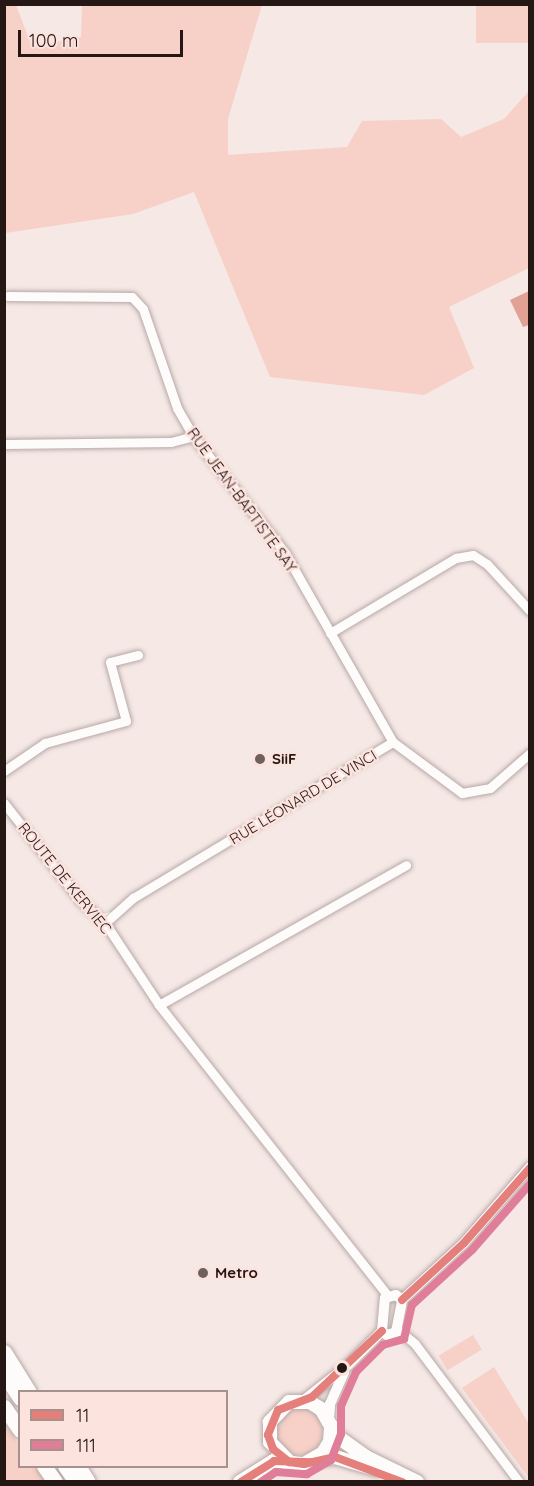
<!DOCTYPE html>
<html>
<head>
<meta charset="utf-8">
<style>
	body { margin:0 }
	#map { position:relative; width:534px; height:1486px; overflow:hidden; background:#f5e8e5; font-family:Quicksand,sans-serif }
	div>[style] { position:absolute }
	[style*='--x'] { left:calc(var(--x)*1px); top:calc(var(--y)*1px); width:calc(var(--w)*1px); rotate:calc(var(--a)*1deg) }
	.green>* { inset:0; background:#f7d0c7; transform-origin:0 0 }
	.round { border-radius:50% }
	.water>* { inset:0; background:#e1a195 }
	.roads { filter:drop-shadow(0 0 2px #b6a9a7) drop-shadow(0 0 2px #b6a9a7) }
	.minor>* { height:9px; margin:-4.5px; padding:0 4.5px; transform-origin:4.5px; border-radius:4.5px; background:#fefcfb }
	.tertiary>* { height:10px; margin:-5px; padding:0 5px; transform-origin:5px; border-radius:5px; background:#fefcfb }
	.primary>* { height:14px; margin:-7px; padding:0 7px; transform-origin:7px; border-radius:7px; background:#fefcfb }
	.trunk>* { height:15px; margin:-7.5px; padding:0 7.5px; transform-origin:7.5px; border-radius:7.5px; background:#fefcfb }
	.bus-1>* { height:8px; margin:-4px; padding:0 4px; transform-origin:4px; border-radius:4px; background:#e47f7b }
	.bus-2>* { height:8px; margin:-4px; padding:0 4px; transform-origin:4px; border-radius:4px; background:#e07e99 }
	.dots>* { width:16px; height:16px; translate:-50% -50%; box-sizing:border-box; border:3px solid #fce3de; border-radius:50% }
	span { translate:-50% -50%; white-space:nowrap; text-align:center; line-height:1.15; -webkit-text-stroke:5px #fce3de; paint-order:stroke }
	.street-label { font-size:15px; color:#251714 }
	.poi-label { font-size:15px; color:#251714; font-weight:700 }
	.left { translate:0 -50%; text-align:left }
	.frame { position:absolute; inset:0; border:6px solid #251714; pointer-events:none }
	.legend { position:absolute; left:18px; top:1390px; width:210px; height:78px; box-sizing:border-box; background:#fce3de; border:2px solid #a6918d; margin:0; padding:8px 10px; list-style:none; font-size:18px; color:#251714 }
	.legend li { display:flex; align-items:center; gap:12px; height:30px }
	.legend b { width:30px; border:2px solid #a6918d }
	.scale { position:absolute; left:18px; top:30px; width:165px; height:27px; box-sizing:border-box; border:3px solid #251714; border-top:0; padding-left:8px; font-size:18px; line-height:21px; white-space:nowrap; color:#251714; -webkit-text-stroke:4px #fce3de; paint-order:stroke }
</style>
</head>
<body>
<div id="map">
	<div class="green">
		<div style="clip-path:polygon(4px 5px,16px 5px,32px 47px,81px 37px,82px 5px,262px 5px,228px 119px,228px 155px,347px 147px,362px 121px,441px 119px,461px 137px,504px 119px,529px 91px,529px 268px,449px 307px,474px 368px,424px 395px,270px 377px,194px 192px,133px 214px,5px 233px)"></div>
		<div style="left:476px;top:5px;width:53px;height:38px"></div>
		<div style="left:473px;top:1335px;width:17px;height:40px;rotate:59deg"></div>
		<div style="clip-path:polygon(494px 1367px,529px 1424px,529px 1478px,462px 1388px)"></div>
		<div class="round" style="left:277px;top:1409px;width:46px;height:46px"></div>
		<div style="clip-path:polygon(4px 1422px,19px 1444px,20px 1466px,35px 1467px,45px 1481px,5px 1481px)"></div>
	</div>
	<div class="water">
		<div style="clip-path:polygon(529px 291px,529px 325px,523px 327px,510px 300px)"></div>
	</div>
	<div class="roads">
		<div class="minor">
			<div style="--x:8;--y:296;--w:124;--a:0.5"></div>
			<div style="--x:132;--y:297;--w:16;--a:47"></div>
			<div style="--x:143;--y:309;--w:105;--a:71"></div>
			<div style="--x:177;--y:408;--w:32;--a:60"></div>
			<div style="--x:193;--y:436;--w:149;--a:51.8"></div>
			<div style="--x:285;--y:553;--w:218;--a:60.3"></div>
			<div style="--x:4;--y:444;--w:167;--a:-0.7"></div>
			<div style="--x:171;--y:442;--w:23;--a:-15"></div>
			<div style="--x:330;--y:633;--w:147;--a:-30.8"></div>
			<div style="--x:456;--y:558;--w:17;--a:-10"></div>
			<div style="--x:473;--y:555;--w:17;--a:33"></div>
			<div style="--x:487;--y:564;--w:64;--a:47.5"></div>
			<div style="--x:4;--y:771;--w:50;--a:-34.3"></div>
			<div style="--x:45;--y:743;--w:84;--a:-15.2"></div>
			<div style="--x:126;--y:721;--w:61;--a:-105.2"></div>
			<div style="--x:110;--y:662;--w:29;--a:-14"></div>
			<div style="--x:4;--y:803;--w:123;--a:51.9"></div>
			<div style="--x:80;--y:900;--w:34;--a:43"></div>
			<div style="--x:105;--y:923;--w:98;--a:56.6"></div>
			<div style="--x:159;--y:1005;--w:370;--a:51.8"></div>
			<div style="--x:105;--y:923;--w:38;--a:-42"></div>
			<div style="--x:133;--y:898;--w:303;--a:-31"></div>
			<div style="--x:393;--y:742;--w:86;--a:36.5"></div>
			<div style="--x:462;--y:793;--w:28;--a:-10"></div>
			<div style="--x:490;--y:788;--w:53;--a:-41.2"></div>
			<div style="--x:159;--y:1005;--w:284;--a:-29.5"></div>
			<div style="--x:398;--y:1330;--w:22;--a:39"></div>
			<div style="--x:415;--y:1344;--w:173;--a:53"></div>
		</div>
		<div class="tertiary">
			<div style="--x:402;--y:1300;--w:84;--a:-42.6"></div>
			<div style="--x:464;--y:1243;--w:101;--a:-49"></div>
			<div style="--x:382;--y:1331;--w:33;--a:-85"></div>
			<div style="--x:385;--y:1298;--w:11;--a:-15"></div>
			<div style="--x:396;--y:1295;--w:8;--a:40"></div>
			<div style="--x:382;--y:1331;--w:6;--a:39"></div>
			<div style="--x:387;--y:1335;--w:9;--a:-18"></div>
			<div style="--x:396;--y:1332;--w:33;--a:-79"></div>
			<div style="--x:303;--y:1401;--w:56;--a:-38.5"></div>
			<div style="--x:347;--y:1366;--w:49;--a:-45"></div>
			<div style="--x:329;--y:1420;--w:16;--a:-86"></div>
			<div style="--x:330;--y:1404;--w:35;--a:-66"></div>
		</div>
		<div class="primary">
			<div style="--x:331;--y:1432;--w:43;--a:35.5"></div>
			<div style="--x:366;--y:1457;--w:57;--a:26.1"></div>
			<div style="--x:317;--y:1459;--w:18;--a:-6"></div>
			<div style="--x:335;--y:1457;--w:43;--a:16.3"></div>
			<div style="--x:240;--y:1482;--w:40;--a:-32"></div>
			<div style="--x:274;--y:1461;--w:30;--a:6"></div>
			<div style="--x:304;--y:1464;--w:22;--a:-30"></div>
			<div style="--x:323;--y:1453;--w:13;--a:-58"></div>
			<div style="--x:330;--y:1442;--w:16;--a:-86"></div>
			<div style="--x:331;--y:1426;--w:20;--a:-120"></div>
			<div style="--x:321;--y:1409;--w:13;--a:-148"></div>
			<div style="--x:310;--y:1402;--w:21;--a:180"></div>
			<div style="--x:289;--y:1402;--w:28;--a:134"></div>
			<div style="--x:270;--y:1422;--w:20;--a:90"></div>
			<div style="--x:270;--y:1442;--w:28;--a:46"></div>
		</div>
		<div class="trunk">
			<div style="--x:4;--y:1352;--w:47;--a:58"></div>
			<div style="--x:4;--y:1374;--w:29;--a:56"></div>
			<div style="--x:4;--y:1407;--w:28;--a:55"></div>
			<div style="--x:44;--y:1466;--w:19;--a:55"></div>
			<div style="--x:65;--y:1466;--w:19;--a:55"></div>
			<div style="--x:78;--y:1466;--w:19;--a:58"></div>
		</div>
	</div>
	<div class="bus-1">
		<div style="--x:402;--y:1300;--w:84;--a:-42.6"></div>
		<div style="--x:464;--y:1243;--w:100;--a:-48.7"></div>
		<div style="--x:382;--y:1331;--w:96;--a:136.7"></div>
		<div style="--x:312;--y:1397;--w:36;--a:159"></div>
		<div style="--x:278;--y:1410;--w:27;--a:112"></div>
		<div style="--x:268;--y:1435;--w:15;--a:70"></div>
		<div style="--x:273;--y:1449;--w:21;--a:39"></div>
		<div style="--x:289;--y:1462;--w:15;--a:8"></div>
		<div style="--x:304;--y:1464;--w:32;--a:-13"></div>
		<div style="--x:335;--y:1457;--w:72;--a:20.5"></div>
		<div style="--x:241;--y:1482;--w:39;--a:-32"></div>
		<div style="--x:274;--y:1461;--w:37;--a:2"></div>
	</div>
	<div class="bus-2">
		<div style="--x:261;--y:1482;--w:18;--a:-34"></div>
		<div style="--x:276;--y:1472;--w:31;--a:4"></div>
		<div style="--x:307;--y:1474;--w:28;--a:-30"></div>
		<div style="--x:331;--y:1460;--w:28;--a:-69"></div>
		<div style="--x:341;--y:1434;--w:28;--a:-90"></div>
		<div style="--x:341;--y:1406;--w:37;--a:-66"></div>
		<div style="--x:356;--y:1372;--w:38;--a:-45"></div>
		<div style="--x:383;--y:1345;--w:22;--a:-16"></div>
		<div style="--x:404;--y:1339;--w:35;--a:-77"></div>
		<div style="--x:412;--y:1305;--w:81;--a:-42.5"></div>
		<div style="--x:472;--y:1250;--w:88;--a:-48.7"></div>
	</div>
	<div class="dots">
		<div style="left:260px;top:759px;background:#6e605d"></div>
		<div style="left:203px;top:1273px;background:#6e605d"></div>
		<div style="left:342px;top:1368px;background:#251714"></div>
	</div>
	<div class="street-label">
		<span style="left:242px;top:500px;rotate:54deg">RUE JEAN-BAPTISTE SAY</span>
		<span style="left:303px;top:797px;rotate:-31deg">RUE LÉONARD DE VINCI</span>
		<span style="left:65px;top:878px;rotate:51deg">ROUTE DE KERVIEC</span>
	</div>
	<div class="poi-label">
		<span class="left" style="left:272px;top:759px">SiiF</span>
		<span class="left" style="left:215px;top:1273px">Metro</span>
	</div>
	<div class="frame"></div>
	<ul class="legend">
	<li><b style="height:8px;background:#e47f7b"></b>11</li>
	<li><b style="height:8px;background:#e07e99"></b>111</li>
	</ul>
	<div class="scale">100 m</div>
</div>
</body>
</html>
